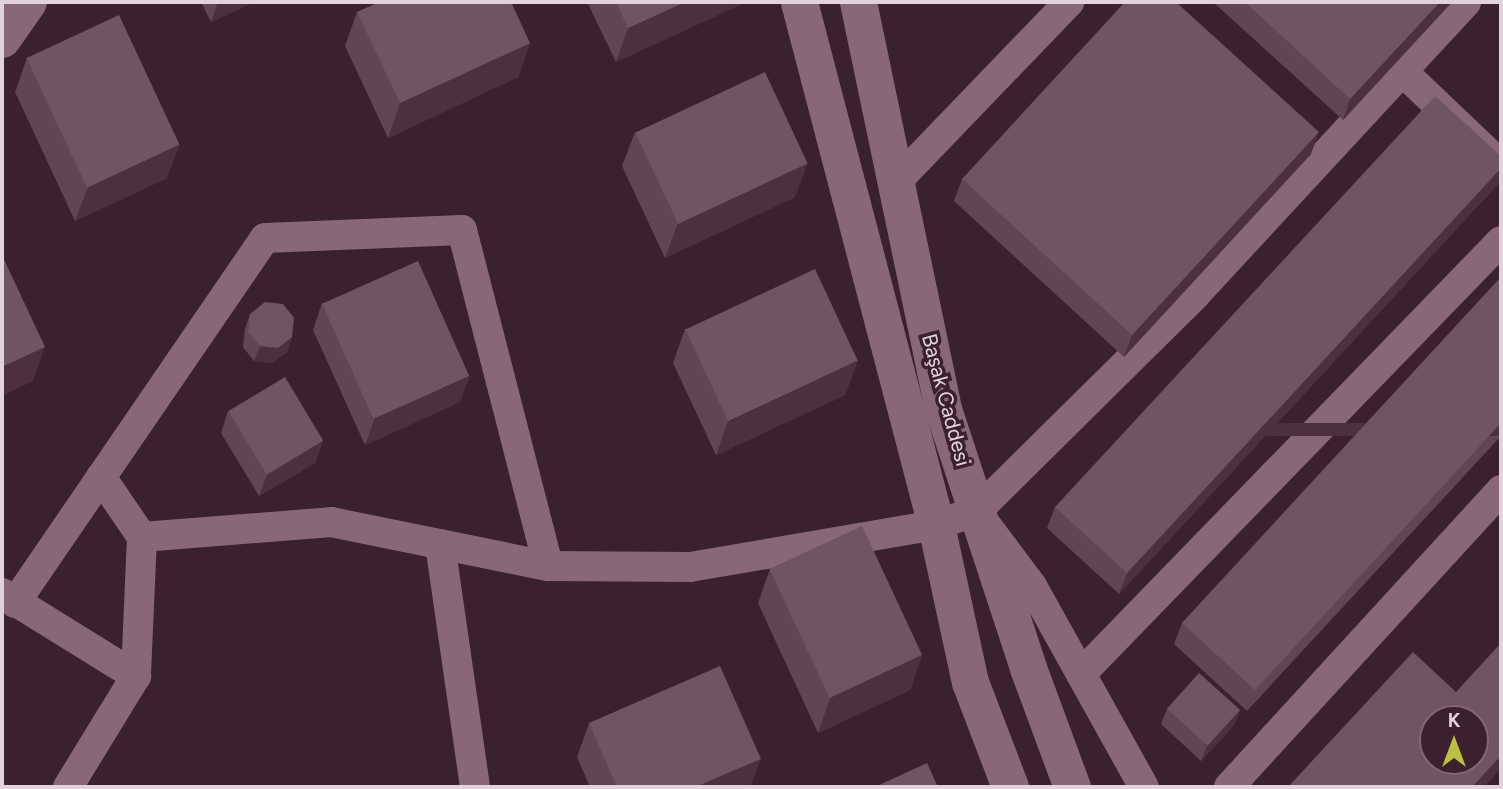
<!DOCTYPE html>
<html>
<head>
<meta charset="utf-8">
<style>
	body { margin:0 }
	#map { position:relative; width:1503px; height:789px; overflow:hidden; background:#3b202e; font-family:Figtree,sans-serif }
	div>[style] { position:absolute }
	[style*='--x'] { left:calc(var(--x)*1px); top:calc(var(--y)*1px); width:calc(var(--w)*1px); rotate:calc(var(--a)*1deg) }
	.minor>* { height:30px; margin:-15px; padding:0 15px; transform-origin:15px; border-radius:15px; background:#886776 }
	.tertiary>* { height:37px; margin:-18.5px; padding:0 18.5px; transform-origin:18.5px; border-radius:18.5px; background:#886776 }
	.secondary>* { height:38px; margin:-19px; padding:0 19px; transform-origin:19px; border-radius:19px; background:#886776 }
	.wall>* { inset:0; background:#614552 }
	.shaded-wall>* { inset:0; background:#4c303e; transform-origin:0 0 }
	.building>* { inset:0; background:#6f5461; transform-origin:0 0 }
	span { translate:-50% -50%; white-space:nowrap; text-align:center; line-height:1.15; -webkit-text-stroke:7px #3b202e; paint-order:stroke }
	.street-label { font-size:21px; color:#e4d2da }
	.frame { position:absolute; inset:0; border:4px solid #e4d2da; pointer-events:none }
	.north { position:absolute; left:1419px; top:705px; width:70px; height:70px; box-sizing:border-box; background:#3b202e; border:2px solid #7f6773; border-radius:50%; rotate:0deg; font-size:19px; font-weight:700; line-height:28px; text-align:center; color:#e4d2da }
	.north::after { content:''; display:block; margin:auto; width:24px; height:32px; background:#bcbf43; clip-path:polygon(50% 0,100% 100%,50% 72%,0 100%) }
</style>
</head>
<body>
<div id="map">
	<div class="minor">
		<div style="--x:1402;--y:71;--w:137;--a:43.5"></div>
		<div style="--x:896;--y:182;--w:250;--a:-46.1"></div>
		<div style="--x:101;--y:477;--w:73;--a:55.7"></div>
		<div style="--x:142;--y:537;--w:139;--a:92.5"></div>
		<div style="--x:987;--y:526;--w:75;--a:53.1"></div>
		<div style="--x:1032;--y:586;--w:230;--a:60.9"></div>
		<div style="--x:142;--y:537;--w:190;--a:-4.5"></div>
		<div style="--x:331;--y:522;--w:221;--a:11.5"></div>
		<div style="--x:548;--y:566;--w:142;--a:0.4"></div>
		<div style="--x:690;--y:567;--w:250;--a:-9.7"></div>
		<div style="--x:936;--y:525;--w:43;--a:-18.9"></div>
		<div style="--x:977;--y:511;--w:307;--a:-44.7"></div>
		<div style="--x:1195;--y:295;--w:399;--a:-47.2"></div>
		<div style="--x:440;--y:544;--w:246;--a:81.8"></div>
		<div style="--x:2;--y:593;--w:158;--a:31.8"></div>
		<div style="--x:136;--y:676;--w:130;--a:121.5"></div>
		<div style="--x:15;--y:603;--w:442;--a:-55.6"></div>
		<div style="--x:265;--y:238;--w:197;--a:-2.3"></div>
		<div style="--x:462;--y:230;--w:347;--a:75.6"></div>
		<div style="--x:1081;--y:674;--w:603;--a:-45.87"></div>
		<div style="--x:1229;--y:787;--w:403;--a:-47.5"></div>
	</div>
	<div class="tertiary">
		<div style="--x:799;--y:2;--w:541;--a:75.32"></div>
		<div style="--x:936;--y:525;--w:161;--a:77.8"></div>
		<div style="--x:970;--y:682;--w:112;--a:69.1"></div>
		<div style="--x:858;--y:2;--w:419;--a:78.2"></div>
		<div style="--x:944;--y:412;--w:269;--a:71.8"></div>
		<div style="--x:1028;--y:668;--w:127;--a:69.7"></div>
	</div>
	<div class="secondary">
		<div style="--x:2;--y:39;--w:45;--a:-54.9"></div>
	</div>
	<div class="wall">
		<div style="clip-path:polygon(201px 2px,254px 2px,211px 22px)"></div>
		<div style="clip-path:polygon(587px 2px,746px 2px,616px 62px)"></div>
		<div style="clip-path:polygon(1213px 2px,1452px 2px,1343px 120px)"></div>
		<div style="clip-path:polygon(357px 12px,530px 43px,518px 77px,388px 138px,345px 46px)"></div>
		<div style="clip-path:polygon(27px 58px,167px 178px,75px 221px,15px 92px)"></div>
		<div style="clip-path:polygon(635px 132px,795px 197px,665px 258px,622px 166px)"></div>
		<div style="clip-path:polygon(1311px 154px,1124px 357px,954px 201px,962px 179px)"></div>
		<div style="clip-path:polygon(1501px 156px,1501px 178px,1499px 183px,1119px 594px,1047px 528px,1055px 507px)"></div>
		<div style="clip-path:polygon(1501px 277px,1501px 436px,1247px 711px,1174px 644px,1182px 623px)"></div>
		<div style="clip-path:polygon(322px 303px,460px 402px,365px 445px,313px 330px)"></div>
		<div style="clip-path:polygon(250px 314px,292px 337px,287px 352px,272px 363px,254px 361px,243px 347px,245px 329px)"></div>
		<div style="clip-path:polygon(685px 329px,858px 360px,845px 395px,716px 455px,673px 363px)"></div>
		<div style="clip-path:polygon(228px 411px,323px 441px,315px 463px,259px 496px,221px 433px)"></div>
		<div style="clip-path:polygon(770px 569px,922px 655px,910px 690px,818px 733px,758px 603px)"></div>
		<div style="clip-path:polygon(1167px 709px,1240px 710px,1234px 725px,1201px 761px,1161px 724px)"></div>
		<div style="clip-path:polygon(589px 723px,750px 787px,590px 787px,577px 757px)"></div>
	</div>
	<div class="shaded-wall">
		<div style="clip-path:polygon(218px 2px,254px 2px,211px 22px)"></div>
		<div style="clip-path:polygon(685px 2px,746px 2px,616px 62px,628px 28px)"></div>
		<div style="clip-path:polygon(1440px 2px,1452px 2px,1343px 120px,1350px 99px)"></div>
		<div style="clip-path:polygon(530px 43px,518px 77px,388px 138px,400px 103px)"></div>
		<div style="clip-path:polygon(1319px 132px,1311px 154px,1124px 357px,1132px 335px)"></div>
		<div style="clip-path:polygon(180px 144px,167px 178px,75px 221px,88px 187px)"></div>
		<div style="clip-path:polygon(808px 163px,795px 197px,665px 258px,678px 223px)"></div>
		<div style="clip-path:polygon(1501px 168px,1501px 178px,1499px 183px,1119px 594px,1127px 573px)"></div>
		<div style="clip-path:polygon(292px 337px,287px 352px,272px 363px,254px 361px,260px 346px)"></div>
		<div style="clip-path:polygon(45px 347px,33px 381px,2px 396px,2px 367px)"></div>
		<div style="clip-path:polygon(858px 360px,845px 395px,716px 455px,728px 421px)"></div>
		<div style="clip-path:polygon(470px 376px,460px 402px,365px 445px,375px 418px)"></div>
		<div style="left:1501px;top:423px;width:13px;height:363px;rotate:90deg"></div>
		<div style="clip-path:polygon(323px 441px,315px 463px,259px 496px,267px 475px)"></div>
		<div style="clip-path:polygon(922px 655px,910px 690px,818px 733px,830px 698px)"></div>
		<div style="clip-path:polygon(1240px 710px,1234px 725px,1201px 761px,1207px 746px)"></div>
		<div style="clip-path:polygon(1501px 756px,1501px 769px,1484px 787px,1472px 787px)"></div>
		<div style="clip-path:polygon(761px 759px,750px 787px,695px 787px)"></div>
	</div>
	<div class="building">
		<div style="clip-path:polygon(379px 2px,511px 2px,530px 43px,400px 103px,357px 12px)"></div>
		<div style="clip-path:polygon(616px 2px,685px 2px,628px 28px)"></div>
		<div style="clip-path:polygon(1125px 2px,1176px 2px,1319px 132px,1132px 335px,962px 179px)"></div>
		<div style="clip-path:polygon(1245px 2px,1440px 2px,1350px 99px)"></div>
		<div style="left:119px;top:15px;width:143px;height:102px;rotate:65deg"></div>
		<div style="left:765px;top:72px;width:101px;height:143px;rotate:65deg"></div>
		<div style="clip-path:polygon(1435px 96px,1501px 156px,1501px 168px,1127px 573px,1055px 507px)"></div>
		<div style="clip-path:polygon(2px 255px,45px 347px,2px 367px)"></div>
		<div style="left:418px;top:261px;width:126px;height:105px;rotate:66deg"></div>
		<div style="left:815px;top:269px;width:101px;height:143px;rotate:65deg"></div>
		<div style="clip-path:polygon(1501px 277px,1501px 423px,1255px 690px,1182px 623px)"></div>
		<div style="clip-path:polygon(265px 302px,283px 304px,294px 318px,292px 337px,278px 348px,260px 346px,248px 332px,250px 314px)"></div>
		<div style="left:285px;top:377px;width:74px;height:66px;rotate:59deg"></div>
		<div style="left:862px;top:526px;width:142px;height:102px;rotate:65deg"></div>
		<div style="clip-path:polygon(evenodd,1501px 643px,1501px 756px,1472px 787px,1288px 787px,1413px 652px,1456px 692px,1501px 643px,1433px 719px,1475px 719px,1475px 761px,1433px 761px,1433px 719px)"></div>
		<div style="clip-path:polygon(720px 666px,761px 759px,695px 787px,617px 787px,589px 723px)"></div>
		<div style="left:1199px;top:673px;width:55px;height:48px;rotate:42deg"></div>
		<div style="clip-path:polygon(927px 763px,938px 787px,875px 787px)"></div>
	</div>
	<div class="street-label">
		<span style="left:946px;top:400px;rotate:75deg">Başak Caddesi</span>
	</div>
	<div class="frame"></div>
	<div class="north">K</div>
</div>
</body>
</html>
